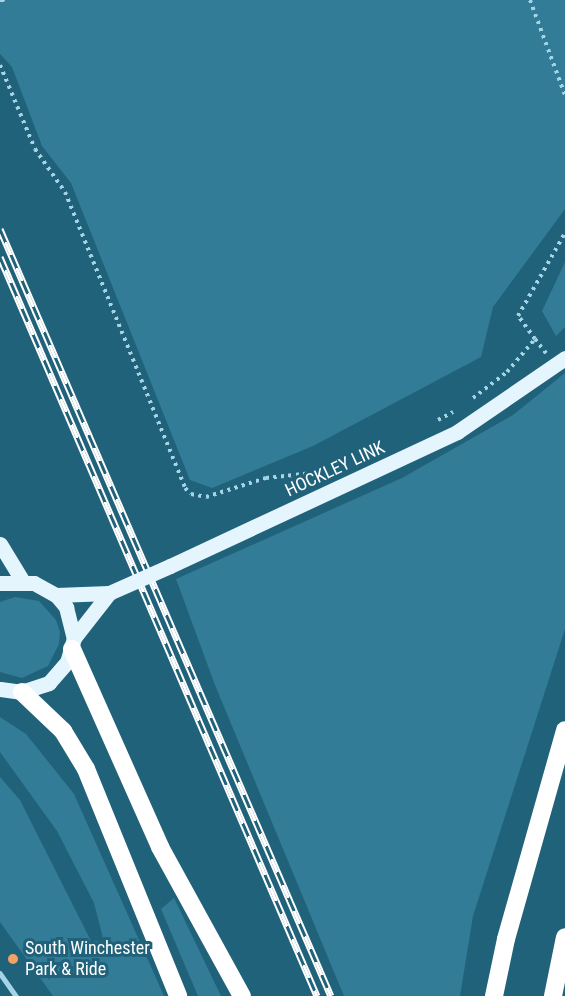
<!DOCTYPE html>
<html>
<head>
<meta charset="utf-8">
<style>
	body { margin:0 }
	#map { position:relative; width:565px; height:996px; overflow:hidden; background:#21627b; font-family:"Roboto Condensed",sans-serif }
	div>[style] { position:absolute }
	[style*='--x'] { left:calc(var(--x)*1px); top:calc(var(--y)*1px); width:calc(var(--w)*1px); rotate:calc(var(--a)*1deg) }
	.green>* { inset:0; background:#327c97 }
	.path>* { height:4px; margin-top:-2px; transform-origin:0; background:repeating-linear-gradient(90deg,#a4d4e6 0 3px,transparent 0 7.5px) }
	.lane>* { height:4.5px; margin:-2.25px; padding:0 2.25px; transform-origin:2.25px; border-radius:2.25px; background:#a4d4e6 }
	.primary>* { height:15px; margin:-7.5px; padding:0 7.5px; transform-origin:7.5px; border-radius:7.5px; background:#e5f5fd }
	.highway>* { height:18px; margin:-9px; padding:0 9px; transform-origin:9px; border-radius:9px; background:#fff }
	.rail>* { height:7px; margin-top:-3.5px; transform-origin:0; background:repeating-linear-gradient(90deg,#21627b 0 14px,#fff 0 28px); box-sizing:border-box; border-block:2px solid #fff }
	.primary-bridge>* { height:15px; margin:-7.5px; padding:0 7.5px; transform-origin:7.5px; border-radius:7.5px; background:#e5f5fd }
	.dots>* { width:16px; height:16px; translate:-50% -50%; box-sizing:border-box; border:3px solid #21627b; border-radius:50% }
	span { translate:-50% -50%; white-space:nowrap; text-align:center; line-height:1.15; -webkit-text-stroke:6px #21627b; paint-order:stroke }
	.street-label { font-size:18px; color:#fff }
	.poi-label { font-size:18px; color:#fff }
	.left { translate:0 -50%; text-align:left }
</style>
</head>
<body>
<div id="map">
	<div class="green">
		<div style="clip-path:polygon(0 0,565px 0,565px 209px,493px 307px,481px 357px,313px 446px,212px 488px,190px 480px,71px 183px,42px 146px,12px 67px,0 54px)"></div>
		<div style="clip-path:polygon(565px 262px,565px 327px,556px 336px,542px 311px)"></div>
		<div style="clip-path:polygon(565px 373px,565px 629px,473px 916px,460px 996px,344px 996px,215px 685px,176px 579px,402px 478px,513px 415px)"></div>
		<div style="clip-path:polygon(15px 597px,39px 601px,56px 620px,60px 632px,59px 644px,48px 666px,22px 678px,0 672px,0 602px)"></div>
		<div style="clip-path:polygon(0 717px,26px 734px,74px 794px,164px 996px,53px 996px,0 922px,0 777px,20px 800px,91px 941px,104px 942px,94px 903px,57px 831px,0 752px)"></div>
		<div style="clip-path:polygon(174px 898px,221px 996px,198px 996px,161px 909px)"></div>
	</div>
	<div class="path">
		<div style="--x:530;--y:0;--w:101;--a:69.8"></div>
		<div style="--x:0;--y:65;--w:91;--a:67.4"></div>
		<div style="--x:35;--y:149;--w:52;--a:55.1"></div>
		<div style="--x:65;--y:192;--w:319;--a:67.9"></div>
		<div style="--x:185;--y:488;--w:8;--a:45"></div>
		<div style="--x:191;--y:494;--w:15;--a:11"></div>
		<div style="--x:206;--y:497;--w:63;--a:-17.6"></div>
		<div style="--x:266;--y:478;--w:65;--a:-6.1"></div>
		<div style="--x:535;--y:339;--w:18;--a:52"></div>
		<div style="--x:473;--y:398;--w:43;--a:-37.4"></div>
		<div style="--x:507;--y:372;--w:43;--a:-49.7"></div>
		<div style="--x:535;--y:339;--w:29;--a:-126"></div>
		<div style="--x:518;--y:316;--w:95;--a:-60.5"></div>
		<div style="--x:438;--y:420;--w:17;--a:-28"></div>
	</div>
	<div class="lane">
		<div style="--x:0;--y:0;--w:3;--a:0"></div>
		<div style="--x:0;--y:973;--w:28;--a:55"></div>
	</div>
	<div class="primary">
		<div style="--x:0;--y:544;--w:42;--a:58.6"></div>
		<div style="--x:170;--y:566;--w:317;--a:-25"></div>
		<div style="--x:457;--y:432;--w:131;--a:-34.4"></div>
		<div style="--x:0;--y:583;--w:34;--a:0"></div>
		<div style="--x:34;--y:583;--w:25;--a:29"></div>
		<div style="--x:56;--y:595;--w:16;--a:50"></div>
		<div style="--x:66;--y:607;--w:32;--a:76"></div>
		<div style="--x:74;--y:638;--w:25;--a:106"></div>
		<div style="--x:67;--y:662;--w:28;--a:131"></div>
		<div style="--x:49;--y:683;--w:28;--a:162"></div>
		<div style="--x:22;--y:692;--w:22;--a:-172"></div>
		<div style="--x:56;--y:595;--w:53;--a:-2.2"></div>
		<div style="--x:74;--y:638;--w:57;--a:-52.1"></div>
	</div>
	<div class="highway">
		<div style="--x:72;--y:649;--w:217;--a:66"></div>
		<div style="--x:160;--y:847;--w:170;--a:61.2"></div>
		<div style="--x:22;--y:692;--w:57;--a:43.6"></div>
		<div style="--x:63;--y:731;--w:44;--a:58.8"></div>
		<div style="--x:86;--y:769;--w:245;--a:67.9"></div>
		<div style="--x:494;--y:996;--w:58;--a:-78.1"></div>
		<div style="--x:506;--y:939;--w:217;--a:-74.2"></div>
		<div style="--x:553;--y:996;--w:60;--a:-78.5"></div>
	</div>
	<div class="rail">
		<div style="--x:0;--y:229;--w:835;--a:66.66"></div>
		<div style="--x:0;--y:257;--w:804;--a:66.78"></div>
	</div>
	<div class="primary-bridge">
		<div style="--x:109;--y:593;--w:67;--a:-23.9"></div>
	</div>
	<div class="dots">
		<div style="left:13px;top:959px;background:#f2a266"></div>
	</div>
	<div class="street-label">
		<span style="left:335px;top:469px;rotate:-25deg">HOCKLEY LINK</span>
	</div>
	<div class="poi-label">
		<span class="left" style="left:25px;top:959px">South Winchester<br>Park &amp; Ride</span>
	</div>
</div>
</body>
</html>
